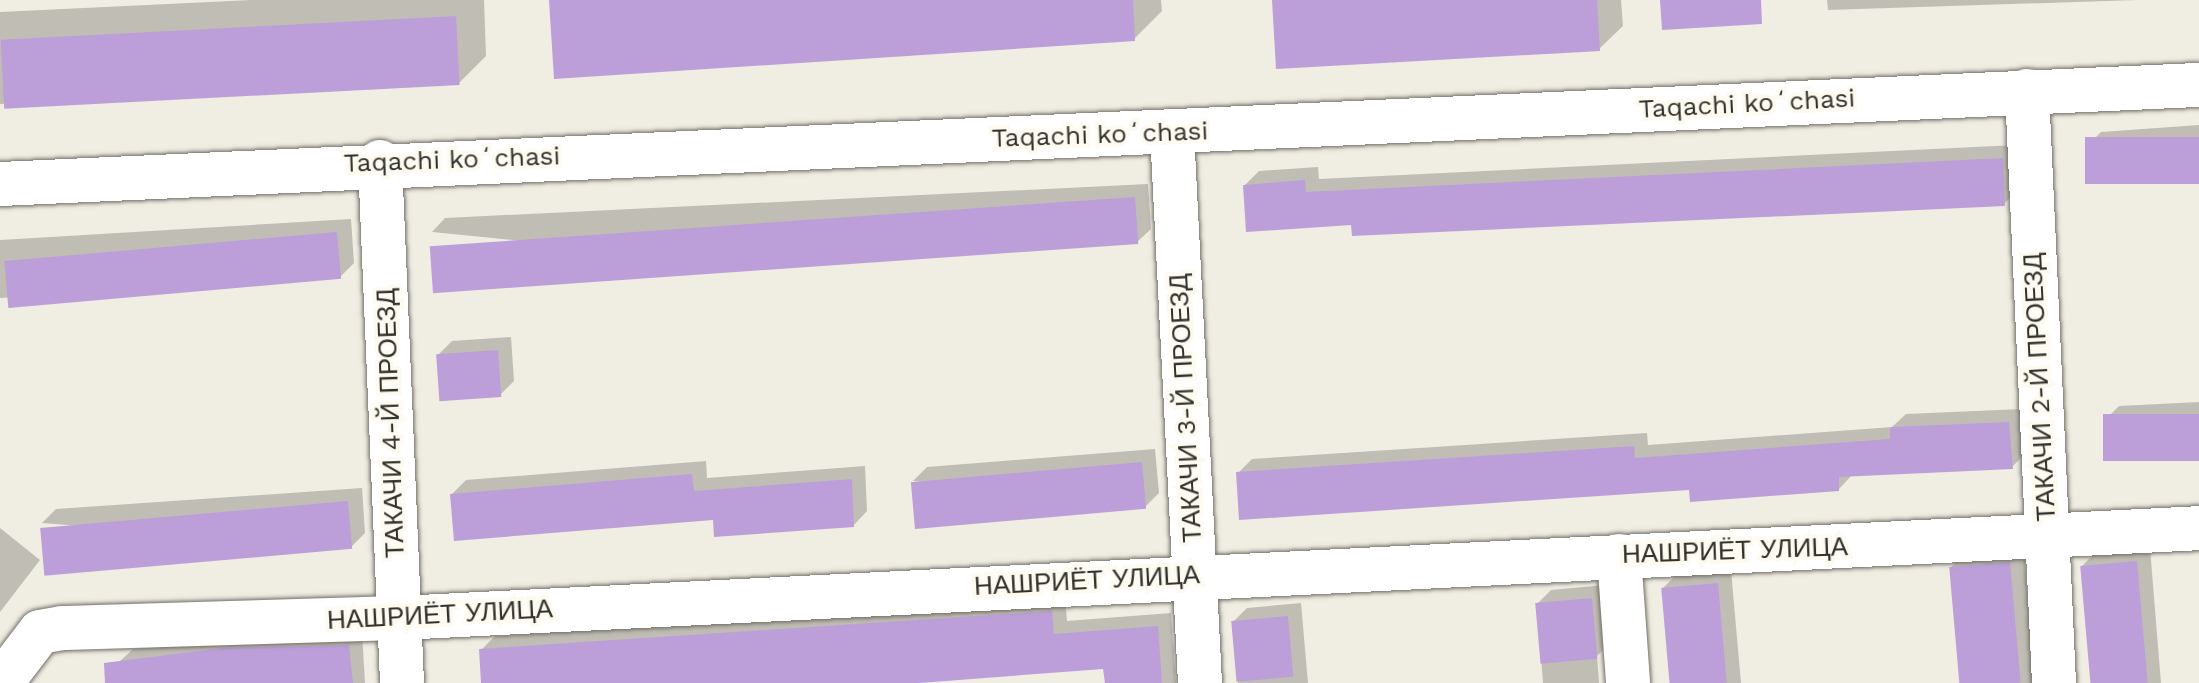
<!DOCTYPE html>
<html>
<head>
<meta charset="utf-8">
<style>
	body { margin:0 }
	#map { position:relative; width:2199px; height:683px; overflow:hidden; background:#f0ede3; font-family:"Work Sans",sans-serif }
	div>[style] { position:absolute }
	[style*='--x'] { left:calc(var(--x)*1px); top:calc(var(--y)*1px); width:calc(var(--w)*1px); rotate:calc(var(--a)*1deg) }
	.shadow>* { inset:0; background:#0003 }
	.building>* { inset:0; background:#bc9fd9; transform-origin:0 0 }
	.roads { filter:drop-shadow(0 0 2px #716e66) drop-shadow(0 0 2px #716e66) }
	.minor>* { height:44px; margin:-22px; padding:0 22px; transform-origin:22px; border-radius:22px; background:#fff }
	span { translate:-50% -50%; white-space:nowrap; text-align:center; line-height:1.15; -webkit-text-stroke:8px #fdfaf0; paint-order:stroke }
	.street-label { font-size:26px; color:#32312e }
</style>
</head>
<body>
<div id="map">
	<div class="shadow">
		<div style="clip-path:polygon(251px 0,484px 0,486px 56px,459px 83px,0 104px,0 12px)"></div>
		<div style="clip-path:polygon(551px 0,1161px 0,1162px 11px,1134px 39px)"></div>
		<div style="clip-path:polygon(1274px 0,1621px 0,1623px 26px,1599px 49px)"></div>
		<div style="clip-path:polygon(1827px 0,2137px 0,1828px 10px)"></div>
		<div style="clip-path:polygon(2199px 125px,2199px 182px,2087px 146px,2101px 132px)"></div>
		<div style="clip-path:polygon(2016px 145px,2018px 190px,2004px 204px,1353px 223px,1245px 185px,1259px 171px,1318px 167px,1319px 179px)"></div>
		<div style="clip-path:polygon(1148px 184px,1151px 229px,1137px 242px,708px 267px,708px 259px,432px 232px,445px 218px)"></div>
		<div style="clip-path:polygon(351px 219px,354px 263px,340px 277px,0 298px,0 240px)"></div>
		<div style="clip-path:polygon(511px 337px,514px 381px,500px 395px,438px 355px,452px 341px)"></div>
		<div style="clip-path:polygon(2199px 402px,2199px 460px,2105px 420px,2119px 406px)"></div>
		<div style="clip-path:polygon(2022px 409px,2026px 453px,2012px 467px,1852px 475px,1839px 489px,1238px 473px,1252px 459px,1647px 433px,1648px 445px,1892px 427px,1906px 414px)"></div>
		<div style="clip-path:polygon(1155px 449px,1159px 493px,1145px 507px,913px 481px,927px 467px)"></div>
		<div style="clip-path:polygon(706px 461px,707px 478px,865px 466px,867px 511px,854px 525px,452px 494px,466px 480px)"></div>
		<div style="clip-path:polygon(362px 488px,365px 533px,351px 547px,42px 523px,56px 509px)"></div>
		<div style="clip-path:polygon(0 528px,40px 560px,0 612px)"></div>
		<div style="clip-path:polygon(2150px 548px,2161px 683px,2091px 683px,2082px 566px,2096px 552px)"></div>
		<div style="clip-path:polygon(2024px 549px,2034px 683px,1960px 683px,1951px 567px,1965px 553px)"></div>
		<div style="clip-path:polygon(1731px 570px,1741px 683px,1671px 683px,1663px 588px,1677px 574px)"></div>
		<div style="clip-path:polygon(1605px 585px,1610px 643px,1597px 656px,1599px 683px,1543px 683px,1537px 604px,1551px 590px)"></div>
		<div style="clip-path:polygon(1065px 598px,1067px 621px,1171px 613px,1176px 683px,1106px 683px,1105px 667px,858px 683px,483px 683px,481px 650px,495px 636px)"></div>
		<div style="clip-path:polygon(1301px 603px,1308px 683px,1238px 683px,1233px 622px,1247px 608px)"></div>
		<div style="clip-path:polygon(362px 632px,365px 683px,121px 683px,119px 662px,133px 649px)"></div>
	</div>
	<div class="building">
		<div style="clip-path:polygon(549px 0,1133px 0,1135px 41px,554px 79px)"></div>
		<div style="clip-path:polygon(1272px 0,1597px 0,1600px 51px,1276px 69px)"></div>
		<div style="clip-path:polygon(1660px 0,1761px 0,1762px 24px,1662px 30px)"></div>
		<div style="left:456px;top:16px;width:69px;height:456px;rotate:87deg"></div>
		<div style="left:2199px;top:137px;width:47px;height:114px;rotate:90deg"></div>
		<div style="clip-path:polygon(2003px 158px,2005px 206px,1352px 236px,1351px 225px,1246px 232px,1243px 185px,1305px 180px,1306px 192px)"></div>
		<div style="left:1135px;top:197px;width:47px;height:707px;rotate:86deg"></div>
		<div style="left:337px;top:232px;width:47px;height:334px;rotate:85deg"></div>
		<div style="left:498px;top:350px;width:47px;height:62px;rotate:86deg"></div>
		<div style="left:2199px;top:414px;width:47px;height:96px;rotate:90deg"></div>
		<div style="clip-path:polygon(2009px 422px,2013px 469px,1839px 477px,1839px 491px,1690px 502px,1689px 490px,1239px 520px,1236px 472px,1634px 446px,1635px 458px,1890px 439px,1890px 427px)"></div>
		<div style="left:1142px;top:462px;width:47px;height:232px;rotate:85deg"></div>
		<div style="clip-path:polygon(692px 474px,694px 491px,852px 479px,854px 527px,714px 537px,713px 520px,454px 541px,450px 494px)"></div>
		<div style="left:348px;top:501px;width:48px;height:309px;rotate:85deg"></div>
		<div style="left:2137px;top:561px;width:122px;height:57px;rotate:85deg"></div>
		<div style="left:2010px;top:562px;width:121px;height:61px;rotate:85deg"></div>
		<div style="left:1718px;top:583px;width:100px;height:57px;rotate:85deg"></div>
		<div style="left:1592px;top:598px;width:61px;height:57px;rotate:85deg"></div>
		<div style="clip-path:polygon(1052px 611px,1054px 634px,1158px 626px,1162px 683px,1105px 683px,1103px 669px,919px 683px,481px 683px,479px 649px)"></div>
		<div style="left:1288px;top:616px;width:61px;height:57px;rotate:85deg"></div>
		<div style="clip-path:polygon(349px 645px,353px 683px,105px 683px,104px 663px,223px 648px)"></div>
	</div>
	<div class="roads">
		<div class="minor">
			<div style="--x:2027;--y:91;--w:593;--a:87.39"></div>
			<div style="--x:1172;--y:132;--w:552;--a:87.09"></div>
			<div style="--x:380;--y:162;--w:521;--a:87.58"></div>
			<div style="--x:0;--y:184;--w:2201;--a:-2.58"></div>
			<div style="--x:1619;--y:556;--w:127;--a:85.9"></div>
			<div style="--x:1;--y:683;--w:64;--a:-52.6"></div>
			<div style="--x:40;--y:632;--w:22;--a:-10"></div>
			<div style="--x:62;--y:628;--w:338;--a:-1.7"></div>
			<div style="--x:400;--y:618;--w:1801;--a:-2.86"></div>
		</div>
	</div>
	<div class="street-label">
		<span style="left:1747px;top:104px;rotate:-3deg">Taqachi koʻchasi</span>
		<span style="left:1100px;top:135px;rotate:-2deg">Taqachi koʻchasi</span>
		<span style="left:452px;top:160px;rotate:-2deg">Taqachi koʻchasi</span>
		<span style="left:2040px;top:387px;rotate:-93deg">ТАКАЧИ 2-Й ПРОЕЗД</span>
		<span style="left:1186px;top:408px;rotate:-93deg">ТАКАЧИ 3-Й ПРОЕЗД</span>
		<span style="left:391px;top:423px;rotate:-92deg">ТАКАЧИ 4-Й ПРОЕЗД</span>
		<span style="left:1735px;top:551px;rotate:-2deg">НАШРИЁТ УЛИЦА</span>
		<span style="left:1087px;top:581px;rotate:-3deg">НАШРИЁТ УЛИЦА</span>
		<span style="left:440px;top:615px;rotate:-3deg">НАШРИЁТ УЛИЦА</span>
	</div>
</div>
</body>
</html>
